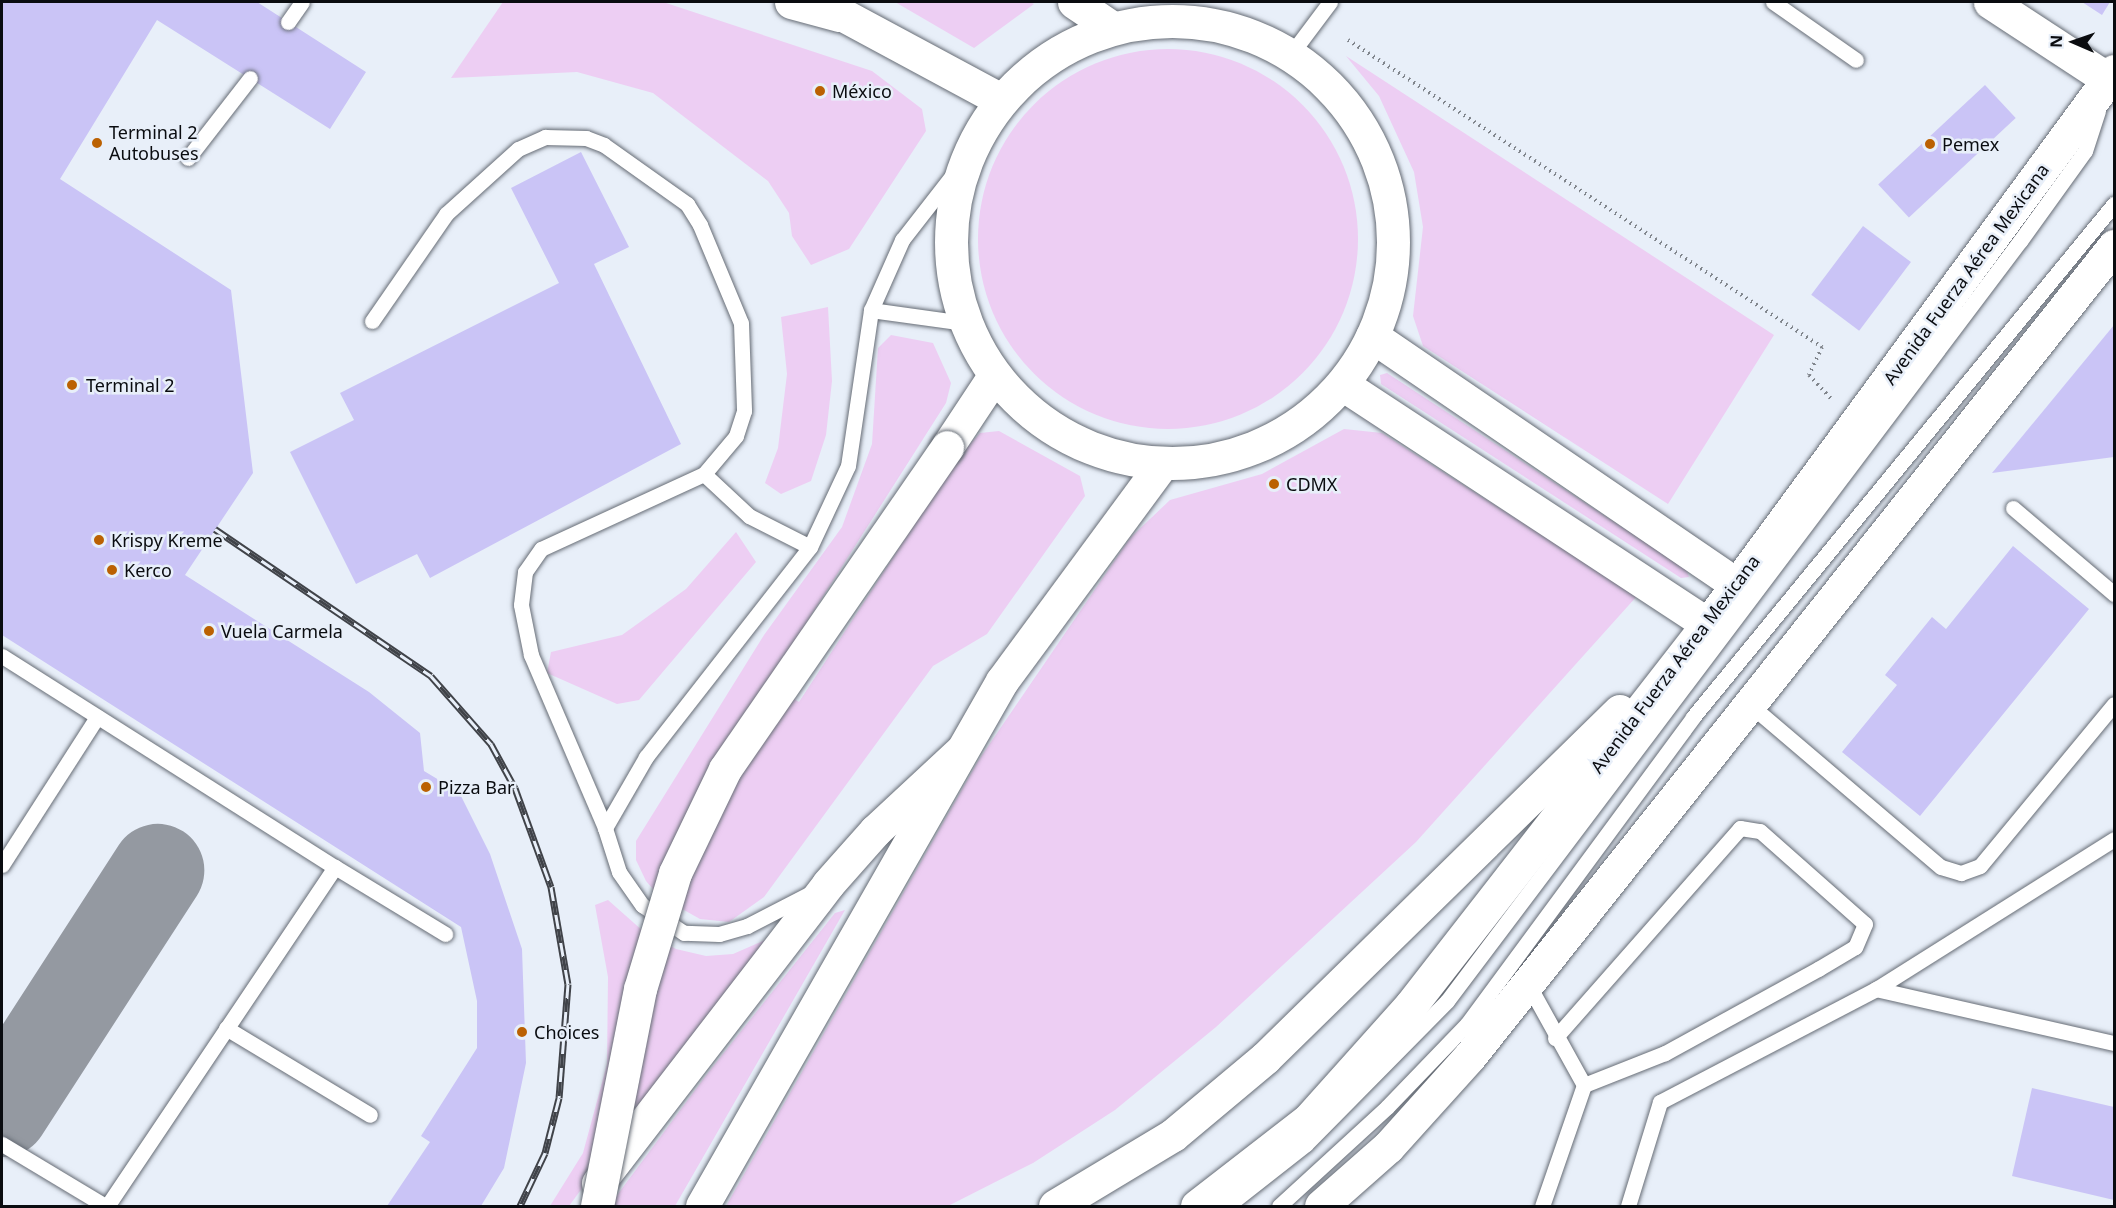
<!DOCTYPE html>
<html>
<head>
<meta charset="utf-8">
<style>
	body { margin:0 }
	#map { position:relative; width:2116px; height:1208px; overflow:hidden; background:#e8eff9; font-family:"Noto Sans",sans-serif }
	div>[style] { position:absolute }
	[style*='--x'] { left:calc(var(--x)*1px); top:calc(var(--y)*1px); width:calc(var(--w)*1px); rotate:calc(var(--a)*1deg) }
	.green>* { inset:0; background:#edcef3 }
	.round { border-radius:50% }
	.taxiway>* { height:93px; margin:-46.5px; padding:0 46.5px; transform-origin:46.5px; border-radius:46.5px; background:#9499a1 }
	.building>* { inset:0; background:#cac4f6; transform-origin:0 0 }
	.path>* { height:4px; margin-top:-2px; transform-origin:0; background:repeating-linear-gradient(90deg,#80858c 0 1.5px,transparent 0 6px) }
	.roads { filter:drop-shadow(0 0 2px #666c75) drop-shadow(0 0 2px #666c75) }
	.lane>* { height:15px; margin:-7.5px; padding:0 7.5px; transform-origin:7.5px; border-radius:7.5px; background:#fff }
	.secondary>* { height:33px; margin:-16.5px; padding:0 16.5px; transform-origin:16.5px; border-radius:16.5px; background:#fff }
	.secondary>.ring { margin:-16.5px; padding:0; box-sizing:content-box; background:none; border:33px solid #fff; border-radius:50% }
	.primary>* { height:33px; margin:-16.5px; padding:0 16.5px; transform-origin:16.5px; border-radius:16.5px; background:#fff }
	.rail>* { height:7px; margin-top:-3.5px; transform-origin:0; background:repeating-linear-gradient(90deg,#e8eff9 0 14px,#404349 0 28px); box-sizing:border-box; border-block:2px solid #404349 }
	.bridges { filter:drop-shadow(0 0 2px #666c75) drop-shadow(0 0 2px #666c75) }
	.secondary-bridge>* { height:33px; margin:-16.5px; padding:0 16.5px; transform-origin:16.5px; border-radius:16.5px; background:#fff }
	.dots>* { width:16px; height:16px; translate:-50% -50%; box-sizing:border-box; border:3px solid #e8eff9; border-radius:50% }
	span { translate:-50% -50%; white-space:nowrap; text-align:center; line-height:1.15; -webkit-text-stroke:5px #e8eff9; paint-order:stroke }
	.poi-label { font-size:18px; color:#0a0c10 }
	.left { translate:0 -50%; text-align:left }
	.street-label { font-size:18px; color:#0a0c10 }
	.frame { position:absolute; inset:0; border:3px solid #0a0c10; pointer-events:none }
	.north { position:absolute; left:2044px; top:12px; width:60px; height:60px; -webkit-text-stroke:4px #e8eff9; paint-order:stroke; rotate:272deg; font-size:16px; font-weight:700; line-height:24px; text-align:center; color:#0a0c10 }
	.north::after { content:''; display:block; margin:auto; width:21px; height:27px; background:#0a0c10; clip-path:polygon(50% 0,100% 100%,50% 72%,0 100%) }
</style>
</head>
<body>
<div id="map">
	<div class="green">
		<div style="clip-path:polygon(503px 2px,663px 2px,872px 71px,922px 109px,926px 131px,849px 249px,811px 265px,792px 236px,789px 213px,768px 181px,653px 93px,577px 72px,451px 78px)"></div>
		<div style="clip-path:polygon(895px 2px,1030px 2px,1034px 4px,974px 48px)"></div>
		<div class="round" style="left:978px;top:49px;width:380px;height:380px"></div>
		<div style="clip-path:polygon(1346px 56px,1774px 335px,1668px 504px,1423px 346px,1413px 316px,1423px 227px,1414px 172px,1379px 96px)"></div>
		<div style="clip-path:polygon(828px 307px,832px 381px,826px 435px,811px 481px,781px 494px,765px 483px,778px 448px,787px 374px,781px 317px)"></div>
		<div style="clip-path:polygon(891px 335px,933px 343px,951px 383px,946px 403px,768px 683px,799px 702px,959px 456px,980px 433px,999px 431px,1080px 476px,1085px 496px,987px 634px,933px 666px,764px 897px,729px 922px,700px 919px,659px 896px,646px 881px,636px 860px,636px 841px,764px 635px,842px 527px,872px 444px,878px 348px)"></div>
		<div style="clip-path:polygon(1387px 373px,1686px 569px,1689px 577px,1681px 578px,1381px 384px,1380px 375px)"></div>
		<div style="clip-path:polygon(1344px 429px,1382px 433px,1637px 596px,1416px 842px,1216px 1027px,1115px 1110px,1033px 1163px,948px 1206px,726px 1206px,978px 761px,1130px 538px,1170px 500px,1262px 474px)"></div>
		<div style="clip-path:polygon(736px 532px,756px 562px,639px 700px,617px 704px,547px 673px,551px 652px,622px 635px,686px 589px)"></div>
		<div style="clip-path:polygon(608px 900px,643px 931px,676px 949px,706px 956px,733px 954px,765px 940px,569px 1206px,550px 1206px,583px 1153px,607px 1064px,608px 977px,595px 905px)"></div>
		<div style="clip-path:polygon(845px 910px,675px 1206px,609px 1206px,707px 1074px,835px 913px)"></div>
	</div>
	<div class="taxiway">
		<div style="--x:2;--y:1110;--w:286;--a:-57.1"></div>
	</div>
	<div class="building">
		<div style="clip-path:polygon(2px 2px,257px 2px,366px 72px,330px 129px,157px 20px,60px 179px,231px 290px,253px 473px,185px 575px,369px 692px,420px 733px,424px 771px,459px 792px,490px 854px,522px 949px,526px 1063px,504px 1168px,481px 1206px,387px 1206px,430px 1142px,421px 1136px,477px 1048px,477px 1001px,461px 927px,2px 635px)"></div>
		<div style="clip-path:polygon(2082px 2px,2110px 2px,2102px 15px)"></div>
		<div style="left:1985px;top:85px;width:45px;height:146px;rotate:47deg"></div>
		<div style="clip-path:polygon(581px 152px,629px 247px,594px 264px,681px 444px,430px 578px,417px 554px,356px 584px,290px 452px,354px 420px,340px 393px,559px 283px,511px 188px)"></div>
		<div style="left:1863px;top:226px;width:60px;height:86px;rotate:37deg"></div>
		<div style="clip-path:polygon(2114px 325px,2114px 457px,1992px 473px)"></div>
		<div style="clip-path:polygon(2013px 546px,2089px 609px,1920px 816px,1842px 752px,1897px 685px,1885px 675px,1932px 617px,1946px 629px)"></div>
		<div style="clip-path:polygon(2032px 1088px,2114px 1107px,2114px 1200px,2012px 1176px)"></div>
	</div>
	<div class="path">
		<div style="--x:1348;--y:40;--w:565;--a:32.93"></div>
		<div style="--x:1822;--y:347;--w:31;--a:115"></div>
		<div style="--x:1809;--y:375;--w:33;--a:47"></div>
	</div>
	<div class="roads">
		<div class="lane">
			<div style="--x:1773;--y:2;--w:101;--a:34.9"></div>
			<div style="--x:288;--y:22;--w:24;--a:-55"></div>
			<div style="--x:1291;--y:54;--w:65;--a:-53.1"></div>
			<div style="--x:188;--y:158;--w:101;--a:-52.2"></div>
			<div style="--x:871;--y:310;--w:95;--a:7.9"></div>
			<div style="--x:372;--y:321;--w:130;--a:-55.3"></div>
			<div style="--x:446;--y:214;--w:97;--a:-42.1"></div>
			<div style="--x:518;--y:149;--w:30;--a:-24"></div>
			<div style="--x:545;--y:137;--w:41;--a:1.4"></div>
			<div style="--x:586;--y:138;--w:19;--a:21"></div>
			<div style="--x:604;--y:145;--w:102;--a:35.4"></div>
			<div style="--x:687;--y:204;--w:25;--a:58"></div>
			<div style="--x:700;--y:225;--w:106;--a:67.3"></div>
			<div style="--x:741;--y:323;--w:88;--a:88"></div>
			<div style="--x:744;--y:411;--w:26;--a:108"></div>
			<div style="--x:736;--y:436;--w:50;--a:130.1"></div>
			<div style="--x:704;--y:474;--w:179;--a:155.3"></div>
			<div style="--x:541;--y:549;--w:28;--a:125"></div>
			<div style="--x:525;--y:572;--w:33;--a:97"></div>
			<div style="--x:521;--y:605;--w:51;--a:78.7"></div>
			<div style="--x:531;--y:655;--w:188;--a:66.8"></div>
			<div style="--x:704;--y:474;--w:62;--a:43"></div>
			<div style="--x:749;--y:516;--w:68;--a:26.9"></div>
			<div style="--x:2013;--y:508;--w:133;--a:40.4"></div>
			<div style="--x:2;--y:656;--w:394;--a:32.4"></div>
			<div style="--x:335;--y:867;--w:409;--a:123.9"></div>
			<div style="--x:1748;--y:703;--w:253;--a:40.4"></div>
			<div style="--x:1941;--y:867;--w:21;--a:17"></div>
			<div style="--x:1961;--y:873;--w:20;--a:-20"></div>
			<div style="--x:1980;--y:866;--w:210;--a:-50.4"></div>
			<div style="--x:2;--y:865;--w:176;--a:-57.3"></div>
			<div style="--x:335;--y:867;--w:129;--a:31.3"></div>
			<div style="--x:811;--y:893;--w:72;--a:152.7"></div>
			<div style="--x:747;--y:926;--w:29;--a:164"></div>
			<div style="--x:719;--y:934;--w:35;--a:-178"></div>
			<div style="--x:684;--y:933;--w:50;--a:-146.3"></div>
			<div style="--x:642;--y:905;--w:40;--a:-124.9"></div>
			<div style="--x:619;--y:872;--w:46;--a:-107.7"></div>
			<div style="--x:605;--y:828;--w:82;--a:-60"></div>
			<div style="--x:646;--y:757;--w:266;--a:-52"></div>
			<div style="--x:810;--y:547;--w:89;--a:-64.9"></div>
			<div style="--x:848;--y:466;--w:158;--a:-81.6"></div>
			<div style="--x:871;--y:310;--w:77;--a:-66.1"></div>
			<div style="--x:902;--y:240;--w:109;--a:-52.1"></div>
			<div style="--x:1528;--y:984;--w:115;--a:61"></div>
			<div style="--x:1584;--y:1085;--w:128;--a:109.1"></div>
			<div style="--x:1876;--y:989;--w:244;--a:12.8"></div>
			<div style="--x:226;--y:1028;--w:168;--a:31.1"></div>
			<div style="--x:1555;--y:1038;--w:280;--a:-48.6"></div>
			<div style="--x:1740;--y:828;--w:20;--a:9"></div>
			<div style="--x:1760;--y:831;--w:140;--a:41.5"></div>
			<div style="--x:1865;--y:924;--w:25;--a:113"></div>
			<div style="--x:1855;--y:947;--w:43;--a:149.3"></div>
			<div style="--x:1818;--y:969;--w:175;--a:151.2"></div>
			<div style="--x:1665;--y:1053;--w:87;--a:158.4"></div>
			<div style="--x:2;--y:1144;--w:120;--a:31"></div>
			<div style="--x:1227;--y:1206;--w:100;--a:-38.1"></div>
			<div style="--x:1306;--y:1144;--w:201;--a:-45.4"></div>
			<div style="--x:1447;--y:1001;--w:952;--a:-52.99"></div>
			<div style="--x:2020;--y:241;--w:111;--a:-54.2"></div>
			<div style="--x:2085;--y:151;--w:42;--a:-72"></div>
			<div style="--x:1279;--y:1206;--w:147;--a:-42.5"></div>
			<div style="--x:1387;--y:1107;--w:115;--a:-46.1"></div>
			<div style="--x:1467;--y:1024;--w:381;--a:-53.6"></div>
			<div style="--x:1693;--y:717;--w:664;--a:-50.63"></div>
			<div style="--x:1628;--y:1206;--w:109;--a:-72.9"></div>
			<div style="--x:1660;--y:1102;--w:244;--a:-27.6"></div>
			<div style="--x:1876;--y:989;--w:281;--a:-32.2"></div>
		</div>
		<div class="secondary">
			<div style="--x:791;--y:2;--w:50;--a:15.2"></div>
			<div style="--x:819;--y:2;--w:207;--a:28.3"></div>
			<div style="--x:1074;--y:2;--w:45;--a:34"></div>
			<div style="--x:1990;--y:2;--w:148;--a:33.2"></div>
			<div class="ring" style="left:951px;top:21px;width:409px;height:409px"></div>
			<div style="--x:1372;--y:336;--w:440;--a:34.3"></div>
			<div style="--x:1342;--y:384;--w:438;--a:33.3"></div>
			<div style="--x:947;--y:447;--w:85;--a:-56.5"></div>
			<div style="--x:702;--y:1206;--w:605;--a:-60.26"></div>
			<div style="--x:1002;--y:681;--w:270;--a:-53.6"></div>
		</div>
		<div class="primary">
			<div style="--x:598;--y:1183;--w:377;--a:-52.4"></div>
			<div style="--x:828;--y:884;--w:71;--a:-48.4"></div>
			<div style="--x:875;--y:831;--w:116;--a:-42.9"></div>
			<div style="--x:1055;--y:1206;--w:138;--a:-31"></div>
			<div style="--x:1173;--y:1135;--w:120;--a:-39.9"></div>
			<div style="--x:1265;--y:1058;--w:496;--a:-44.4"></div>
			<div style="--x:1197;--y:1206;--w:142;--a:-37.8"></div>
			<div style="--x:1309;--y:1119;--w:153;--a:-48.2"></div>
			<div style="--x:1411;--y:1005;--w:483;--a:-52.1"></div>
			<div style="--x:1708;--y:624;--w:686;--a:-53.71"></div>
			<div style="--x:1321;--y:1206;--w:89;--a:-41.4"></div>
			<div style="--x:1388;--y:1147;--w:122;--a:-48"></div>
			<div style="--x:1470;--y:1056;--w:1035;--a:-51.51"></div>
		</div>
	</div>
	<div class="rail">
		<div style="--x:215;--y:529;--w:261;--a:34.2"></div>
		<div style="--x:431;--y:676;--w:91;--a:48.6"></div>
		<div style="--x:491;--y:744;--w:50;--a:61.4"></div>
		<div style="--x:515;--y:788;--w:105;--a:70"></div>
		<div style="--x:551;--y:887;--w:98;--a:80.1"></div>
		<div style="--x:568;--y:984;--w:114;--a:94.5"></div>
		<div style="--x:559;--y:1098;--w:57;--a:104.3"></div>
		<div style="--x:545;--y:1153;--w:59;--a:115.3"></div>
	</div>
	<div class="bridges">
		<div class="secondary-bridge">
			<div style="--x:597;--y:1206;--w:221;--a:-78.8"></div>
			<div style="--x:640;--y:989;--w:121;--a:-73.2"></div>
			<div style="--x:675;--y:873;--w:115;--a:-64.3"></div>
			<div style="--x:725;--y:769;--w:391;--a:-55.4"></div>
		</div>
	</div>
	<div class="dots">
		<div style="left:820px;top:91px;background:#bb6102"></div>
		<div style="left:97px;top:143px;background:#bb6102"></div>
		<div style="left:1930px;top:144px;background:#bb6102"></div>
		<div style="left:72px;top:385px;background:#bb6102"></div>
		<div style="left:1274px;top:484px;background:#bb6102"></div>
		<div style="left:99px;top:540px;background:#bb6102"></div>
		<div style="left:112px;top:570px;background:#bb6102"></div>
		<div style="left:209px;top:631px;background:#bb6102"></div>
		<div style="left:426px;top:787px;background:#bb6102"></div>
		<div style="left:522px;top:1032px;background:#bb6102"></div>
	</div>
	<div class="poi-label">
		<span class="left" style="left:832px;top:91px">México</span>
		<span class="left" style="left:109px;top:143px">Terminal 2<br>Autobuses</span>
		<span class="left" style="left:1942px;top:144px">Pemex</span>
		<span class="left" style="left:86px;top:385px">Terminal 2</span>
		<span class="left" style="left:1286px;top:484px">CDMX</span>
		<span class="left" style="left:111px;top:540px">Krispy Kreme</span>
		<span class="left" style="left:124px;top:570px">Kerco</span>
		<span class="left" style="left:221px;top:631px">Vuela Carmela</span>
		<span class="left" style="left:438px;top:787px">Pizza Bar</span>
		<span class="left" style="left:534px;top:1032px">Choices</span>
	</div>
	<div class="street-label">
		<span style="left:1966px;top:274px;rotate:-54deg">Avenida Fuerza Aérea Mexicana</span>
		<span style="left:1675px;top:664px;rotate:-53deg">Avenida Fuerza Aérea Mexicana</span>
	</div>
	<div class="frame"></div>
	<div class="north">N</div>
</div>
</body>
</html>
